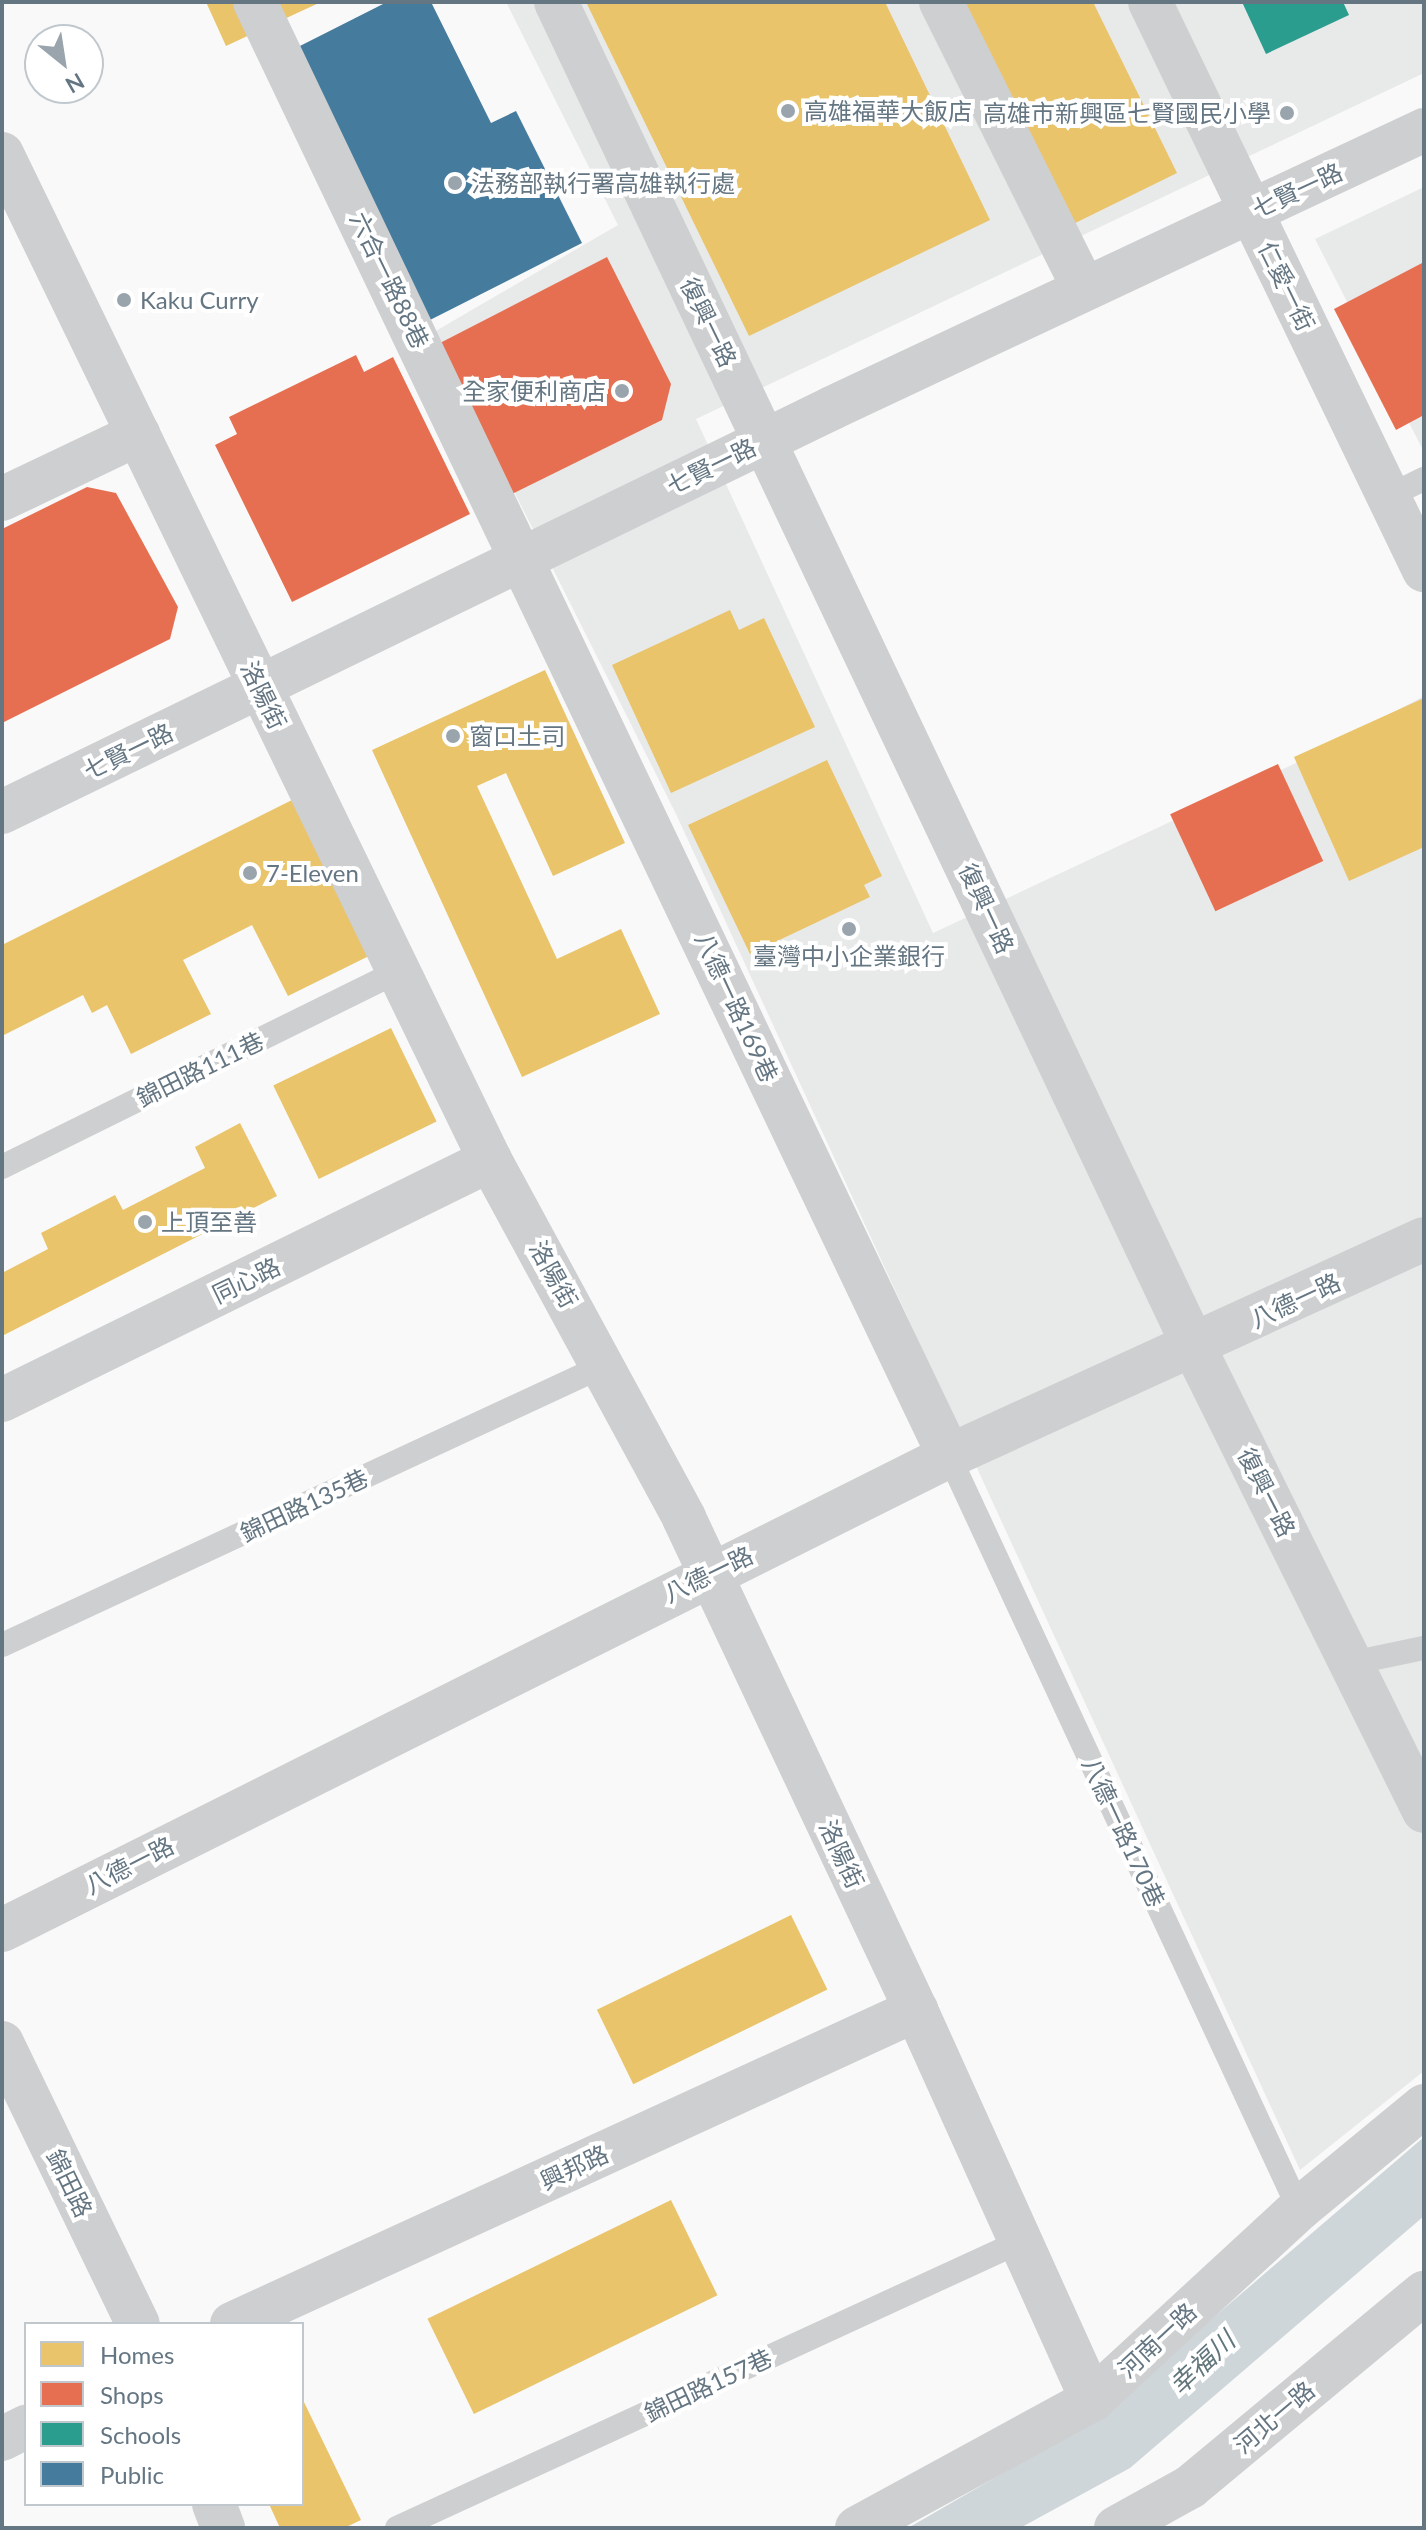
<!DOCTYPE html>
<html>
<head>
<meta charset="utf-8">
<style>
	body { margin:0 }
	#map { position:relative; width:1426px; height:2530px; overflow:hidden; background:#f9f9f9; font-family:Lato,"Noto Sans TC",sans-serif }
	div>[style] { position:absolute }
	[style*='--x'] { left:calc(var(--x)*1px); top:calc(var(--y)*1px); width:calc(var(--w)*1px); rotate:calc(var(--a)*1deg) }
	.built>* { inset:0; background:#e8e9e9 }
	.water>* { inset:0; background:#ced6d9 }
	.homes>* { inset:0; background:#e9c46a; transform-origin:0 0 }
	.shops>* { inset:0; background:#e76f51; transform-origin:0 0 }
	.schools>* { inset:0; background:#2a9d8f }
	.public>* { inset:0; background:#457b9d }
	.service>* { height:24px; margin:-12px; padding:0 12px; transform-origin:12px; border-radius:12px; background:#cecfd0 }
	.minor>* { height:44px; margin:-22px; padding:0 22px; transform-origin:22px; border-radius:22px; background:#cecfd0 }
	.tertiary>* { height:44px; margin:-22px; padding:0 22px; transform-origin:22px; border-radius:22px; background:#cecfd0 }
	.dots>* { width:22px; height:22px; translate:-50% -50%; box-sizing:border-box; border:4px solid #fff; border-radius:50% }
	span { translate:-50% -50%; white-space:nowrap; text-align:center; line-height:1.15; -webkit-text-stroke:8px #fff; paint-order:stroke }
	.poi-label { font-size:24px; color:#657683 }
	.left { translate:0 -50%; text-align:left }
	.right { translate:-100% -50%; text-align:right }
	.street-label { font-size:24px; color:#657683 }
	.water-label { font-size:26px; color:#60757c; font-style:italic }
	.frame { position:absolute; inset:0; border:4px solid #657683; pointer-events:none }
	.legend { position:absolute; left:24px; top:2322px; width:280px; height:184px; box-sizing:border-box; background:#fff; border:2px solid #c1c8cd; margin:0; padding:10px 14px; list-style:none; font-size:24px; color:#657683 }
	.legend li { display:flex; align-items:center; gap:16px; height:40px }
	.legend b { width:40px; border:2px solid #c1c8cd }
	.north { position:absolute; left:24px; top:24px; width:80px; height:80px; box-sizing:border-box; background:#fff; border:2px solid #c1c8cd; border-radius:50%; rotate:150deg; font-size:22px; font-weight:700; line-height:32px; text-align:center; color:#657683 }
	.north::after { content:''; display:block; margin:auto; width:28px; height:36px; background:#99a4ac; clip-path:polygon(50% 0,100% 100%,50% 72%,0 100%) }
</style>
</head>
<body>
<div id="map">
	<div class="built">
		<div style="clip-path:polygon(506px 2px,1424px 2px,1424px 73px,696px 419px,933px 933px,1313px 755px,1424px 696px,1424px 2071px,1300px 2170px,676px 814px,434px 332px,618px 225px)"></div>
		<div style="clip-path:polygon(1424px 187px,1424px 452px,1315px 239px)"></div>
	</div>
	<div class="water">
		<div style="clip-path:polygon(1424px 2137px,1424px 2216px,1130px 2468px,1020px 2528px,908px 2528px,1094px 2420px)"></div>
	</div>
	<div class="homes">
		<div style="clip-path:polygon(206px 2px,321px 2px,226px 46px)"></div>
		<div style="clip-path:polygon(586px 2px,885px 2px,990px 220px,749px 336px)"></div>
		<div style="clip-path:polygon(951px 2px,1093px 2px,1177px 173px,1063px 229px)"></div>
		<div style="clip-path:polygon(730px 610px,739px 630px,764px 618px,815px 727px,671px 793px,612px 665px)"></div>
		<div style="clip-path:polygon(545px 670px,625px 843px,553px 876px,506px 773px,477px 786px,557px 959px,621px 929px,660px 1014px,522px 1077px,372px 750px)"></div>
		<div style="clip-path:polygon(1424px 698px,1424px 847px,1349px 881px,1294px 757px)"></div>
		<div style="clip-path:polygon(827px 760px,882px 876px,864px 885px,870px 897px,750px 954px,688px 825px)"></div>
		<div style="clip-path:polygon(306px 793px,379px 951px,288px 996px,252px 925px,183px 960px,211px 1014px,131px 1054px,107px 1005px,92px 1013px,83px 995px,2px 1036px,2px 945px)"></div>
		<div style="left:391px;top:1028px;width:104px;height:131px;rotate:64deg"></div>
		<div style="clip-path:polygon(240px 1123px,277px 1196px,2px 1336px,2px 1273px,48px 1249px,41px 1233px,115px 1195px,123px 1210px,205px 1168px,195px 1147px)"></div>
		<div style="left:791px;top:1915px;width:83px;height:216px;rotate:64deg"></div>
		<div style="left:671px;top:2200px;width:106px;height:271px;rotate:64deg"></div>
		<div style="clip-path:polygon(302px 2398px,361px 2520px,344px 2528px,280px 2528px,269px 2504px,302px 2504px)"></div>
	</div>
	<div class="shops">
		<div style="clip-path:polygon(607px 257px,671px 384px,662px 420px,512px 494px,440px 343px)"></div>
		<div style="clip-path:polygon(1424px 262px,1424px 415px,1396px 430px,1334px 309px)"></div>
		<div style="clip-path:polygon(356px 355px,364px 372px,393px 357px,470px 514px,292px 602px,215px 445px,237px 434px,229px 417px)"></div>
		<div style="clip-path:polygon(87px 487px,116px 493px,178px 607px,170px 639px,2px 723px,2px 529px)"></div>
		<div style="left:1278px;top:764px;width:107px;height:119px;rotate:65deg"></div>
	</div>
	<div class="schools">
		<div style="clip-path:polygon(1242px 2px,1343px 2px,1349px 15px,1266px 54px)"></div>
	</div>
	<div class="public">
		<div style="clip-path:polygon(387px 2px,431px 2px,491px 123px,516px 111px,582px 243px,428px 321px,292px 50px)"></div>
	</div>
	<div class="service">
		<div style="--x:1389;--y:496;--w:39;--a:-26"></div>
		<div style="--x:2;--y:1167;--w:442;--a:-26.3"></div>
		<div style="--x:949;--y:1456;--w:830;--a:65.07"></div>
		<div style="--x:2;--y:1645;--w:665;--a:-24.91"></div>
		<div style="--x:1352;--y:1663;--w:74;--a:-11.8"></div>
		<div style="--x:397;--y:2528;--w:685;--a:-24.69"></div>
	</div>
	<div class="minor">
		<div style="--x:255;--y:2;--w:1611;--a:64.48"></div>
		<div style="--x:941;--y:2;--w:318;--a:63.5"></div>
		<div style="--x:1150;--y:2;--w:631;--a:64.25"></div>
		<div style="--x:2;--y:154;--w:1118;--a:64.12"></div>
		<div style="--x:490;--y:1160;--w:407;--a:61.5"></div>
		<div style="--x:684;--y:1518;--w:544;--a:64.75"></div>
		<div style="--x:916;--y:2010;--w:428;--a:65.7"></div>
		<div style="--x:2;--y:499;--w:151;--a:-25.5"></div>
		<div style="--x:2;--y:1400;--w:544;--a:-26.19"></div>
		<div style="--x:2;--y:1930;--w:1059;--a:-26.59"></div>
		<div style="--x:949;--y:1456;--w:522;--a:-24.55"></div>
		<div style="--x:2;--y:2043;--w:312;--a:64.2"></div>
		<div style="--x:232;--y:2324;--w:753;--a:-24.66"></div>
		<div style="--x:2;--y:2439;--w:27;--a:-27"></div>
		<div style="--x:214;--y:2504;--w:26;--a:69"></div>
		<div style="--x:857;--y:2528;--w:268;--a:-28.6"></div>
		<div style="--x:1092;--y:2400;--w:282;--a:-42.7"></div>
		<div style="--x:1299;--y:2209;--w:162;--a:-39.5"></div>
		<div style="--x:1116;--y:2528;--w:85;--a:-29"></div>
		<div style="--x:1190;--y:2487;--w:304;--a:-39.7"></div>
	</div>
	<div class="tertiary">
		<div style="--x:556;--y:2;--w:1486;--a:64.62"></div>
		<div style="--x:1193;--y:1345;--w:520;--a:63.63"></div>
		<div style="--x:2;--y:812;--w:923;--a:-25.95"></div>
		<div style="--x:832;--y:408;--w:654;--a:-25.15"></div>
	</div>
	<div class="dots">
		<div style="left:788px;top:111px;background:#99a4ac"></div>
		<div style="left:1287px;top:113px;background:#99a4ac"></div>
		<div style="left:455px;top:183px;background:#99a4ac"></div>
		<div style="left:124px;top:300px;background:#99a4ac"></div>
		<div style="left:622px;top:391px;background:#99a4ac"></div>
		<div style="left:453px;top:736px;background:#99a4ac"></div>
		<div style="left:250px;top:873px;background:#99a4ac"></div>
		<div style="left:849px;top:929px;background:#99a4ac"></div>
		<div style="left:145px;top:1222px;background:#99a4ac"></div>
	</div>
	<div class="poi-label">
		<span class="left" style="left:804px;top:111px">高雄福華大飯店</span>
		<span class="right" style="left:1271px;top:113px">高雄市新興區七賢國民小學</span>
		<span class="left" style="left:471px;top:183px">法務部執行署高雄執行處</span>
		<span class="left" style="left:140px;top:300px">Kaku Curry</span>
		<span class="right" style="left:606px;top:391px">全家便利商店</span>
		<span class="left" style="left:469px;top:736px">窗口土司</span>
		<span class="left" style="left:266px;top:873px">7-Eleven</span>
		<span style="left:849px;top:956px">臺灣中小企業銀行</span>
		<span class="left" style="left:161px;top:1222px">上頂至善</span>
	</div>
	<div class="street-label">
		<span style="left:1297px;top:190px;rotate:-25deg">七賢一路</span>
		<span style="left:390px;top:280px;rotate:64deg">六合一路88巷</span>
		<span style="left:1287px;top:286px;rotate:64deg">仁愛一街</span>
		<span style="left:709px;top:322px;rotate:64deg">復興一路</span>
		<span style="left:711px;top:466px;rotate:-26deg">七賢一路</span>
		<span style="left:264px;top:695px;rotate:64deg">洛陽街</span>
		<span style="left:128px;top:751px;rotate:-26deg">七賢一路</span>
		<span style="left:987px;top:908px;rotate:65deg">復興一路</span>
		<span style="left:737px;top:1007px;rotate:65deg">八德一路169巷</span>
		<span style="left:200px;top:1069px;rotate:-26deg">錦田路111巷</span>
		<span style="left:554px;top:1274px;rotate:61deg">洛陽街</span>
		<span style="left:246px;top:1280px;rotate:-26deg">同心路</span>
		<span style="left:1295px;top:1300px;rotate:-25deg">八德一路</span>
		<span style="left:1267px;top:1492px;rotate:63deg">復興一路</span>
		<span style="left:304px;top:1505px;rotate:-25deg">錦田路135巷</span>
		<span style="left:708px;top:1574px;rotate:-26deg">八德一路</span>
		<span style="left:1124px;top:1832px;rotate:65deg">八德一路170巷</span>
		<span style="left:842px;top:1854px;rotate:65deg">洛陽街</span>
		<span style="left:129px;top:1865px;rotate:-27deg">八德一路</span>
		<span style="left:574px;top:2167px;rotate:-25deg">興邦路</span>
		<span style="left:70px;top:2183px;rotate:64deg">錦田路</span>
		<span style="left:1157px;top:2340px;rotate:-43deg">河南一路</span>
		<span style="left:708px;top:2385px;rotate:-25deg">錦田路157巷</span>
		<span style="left:1274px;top:2417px;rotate:-40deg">河北一路</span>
	</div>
	<div class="water-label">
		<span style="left:1202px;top:2363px;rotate:-43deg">幸福川</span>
	</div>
	<div class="frame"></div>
	<ul class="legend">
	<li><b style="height:22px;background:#e9c46a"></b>Homes</li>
	<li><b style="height:22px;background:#e76f51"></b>Shops</li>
	<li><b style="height:22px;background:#2a9d8f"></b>Schools</li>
	<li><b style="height:22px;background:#457b9d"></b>Public</li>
	</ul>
	<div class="north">N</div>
</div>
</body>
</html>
